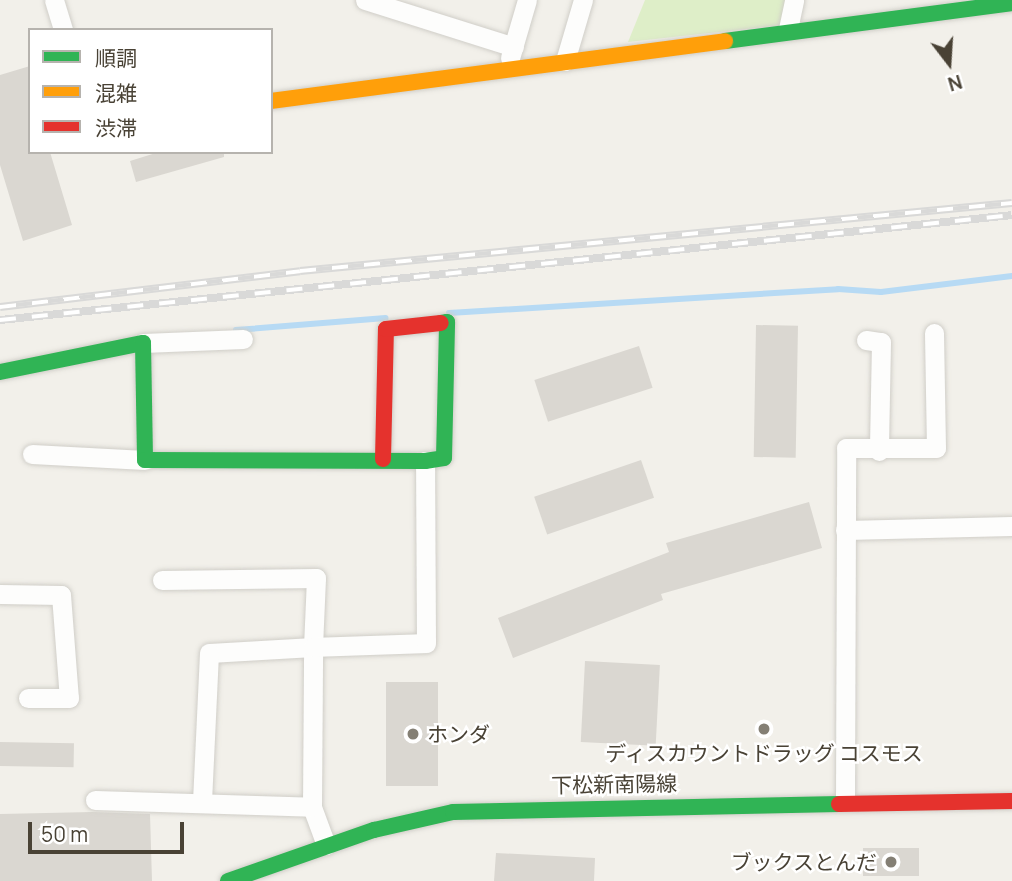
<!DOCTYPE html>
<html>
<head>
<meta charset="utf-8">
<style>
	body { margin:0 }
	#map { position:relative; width:1012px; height:881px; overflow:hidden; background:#f2f0ea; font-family:Manrope,"Noto Sans JP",sans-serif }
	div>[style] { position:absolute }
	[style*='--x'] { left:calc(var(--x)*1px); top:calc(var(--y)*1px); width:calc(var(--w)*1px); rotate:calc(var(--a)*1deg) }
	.green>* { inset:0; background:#deeec8 }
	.stream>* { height:6px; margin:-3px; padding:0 3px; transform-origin:3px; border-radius:3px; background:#b7daf4 }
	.building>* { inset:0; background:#dad7d1; transform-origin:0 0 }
	.roads { filter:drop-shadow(0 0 2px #d0cec8) drop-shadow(0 0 2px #d0cec8) }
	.street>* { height:19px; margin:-9.5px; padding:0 9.5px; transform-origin:9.5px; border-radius:9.5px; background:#fdfdfc }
	.fast>* { height:16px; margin:-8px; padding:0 8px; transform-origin:8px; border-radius:8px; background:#30b455 }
	.slow>* { height:16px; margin:-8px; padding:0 8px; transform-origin:8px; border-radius:8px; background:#ff9f0a }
	.jam>* { height:16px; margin:-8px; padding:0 8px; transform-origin:8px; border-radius:8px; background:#e5322d }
	.rail>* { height:8px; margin-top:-4px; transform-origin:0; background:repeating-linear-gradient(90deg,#fff 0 16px,#d9d9d8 0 32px); box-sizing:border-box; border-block:2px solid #d9d9d8 }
	.dots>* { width:19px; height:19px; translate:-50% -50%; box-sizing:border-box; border:4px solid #fff; border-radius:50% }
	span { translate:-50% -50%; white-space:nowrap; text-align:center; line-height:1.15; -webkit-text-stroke:5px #fff; paint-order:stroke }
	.poi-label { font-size:21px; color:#494235 }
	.left { translate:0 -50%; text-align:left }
	.right { translate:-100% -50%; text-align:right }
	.street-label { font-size:21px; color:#494235 }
	.legend { position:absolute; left:28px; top:28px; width:245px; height:126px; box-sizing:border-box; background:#fff; border:2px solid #b6b3ae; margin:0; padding:9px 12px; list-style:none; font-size:21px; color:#494235 }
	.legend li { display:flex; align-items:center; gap:14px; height:35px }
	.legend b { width:35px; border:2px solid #b6b3ae }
	.north { position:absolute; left:914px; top:28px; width:70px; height:70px; -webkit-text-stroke:5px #fff; paint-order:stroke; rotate:163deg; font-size:19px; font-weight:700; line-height:28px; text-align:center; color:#494235 }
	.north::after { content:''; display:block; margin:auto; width:24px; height:32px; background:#494235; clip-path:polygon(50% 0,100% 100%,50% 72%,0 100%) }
	.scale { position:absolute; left:28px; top:822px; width:156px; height:32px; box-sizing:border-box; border:4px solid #494235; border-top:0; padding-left:9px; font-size:21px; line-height:24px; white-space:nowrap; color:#494235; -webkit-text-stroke:5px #fff; paint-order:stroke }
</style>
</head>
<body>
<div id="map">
	<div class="green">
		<div style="clip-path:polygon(645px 0,787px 0,782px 25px,628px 42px)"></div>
	</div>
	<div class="stream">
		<div style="--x:449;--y:313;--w:390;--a:-3.5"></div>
		<div style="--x:838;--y:289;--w:43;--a:4"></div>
		<div style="--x:881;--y:292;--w:132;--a:-7"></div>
		<div style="--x:236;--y:330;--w:150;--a:-4.6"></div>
	</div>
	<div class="building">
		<div style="clip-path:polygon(30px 66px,30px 152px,50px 152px,72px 225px,23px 241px,0 165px,0 75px)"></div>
		<div style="clip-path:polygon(159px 152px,224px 152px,224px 157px,136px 182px,130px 161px)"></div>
		<div style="left:756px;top:325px;width:42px;height:132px;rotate:1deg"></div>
		<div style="left:639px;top:346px;width:44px;height:110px;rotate:72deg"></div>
		<div style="left:641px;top:460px;width:40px;height:113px;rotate:71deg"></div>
		<div style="clip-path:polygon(809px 502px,822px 548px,661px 594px,663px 600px,513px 658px,498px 618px,669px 552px,666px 543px)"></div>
		<div style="left:585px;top:661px;width:75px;height:81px;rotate:3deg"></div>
		<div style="left:386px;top:682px;width:52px;height:104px"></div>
		<div style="left:0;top:742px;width:74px;height:24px;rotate:1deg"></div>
		<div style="clip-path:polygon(92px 812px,150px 814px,152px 881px,0 881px,0 814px)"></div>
		<div style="left:863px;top:848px;width:56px;height:28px"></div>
		<div style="clip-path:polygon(496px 853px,595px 858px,594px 881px,494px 881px)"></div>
	</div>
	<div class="roads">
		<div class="street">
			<div style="--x:54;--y:0;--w:31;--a:73"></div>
			<div style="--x:365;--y:0;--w:156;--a:17.5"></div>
			<div style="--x:788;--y:29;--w:30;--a:-78"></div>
			<div style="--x:510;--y:58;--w:60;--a:-73.7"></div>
			<div style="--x:565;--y:61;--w:64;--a:-73.6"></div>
			<div style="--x:866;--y:340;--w:15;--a:8"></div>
			<div style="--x:881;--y:342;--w:109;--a:91.1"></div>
			<div style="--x:143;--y:343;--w:100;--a:-2.3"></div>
			<div style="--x:32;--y:454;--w:113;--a:3"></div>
			<div style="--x:845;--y:530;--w:167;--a:-1.4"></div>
			<div style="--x:162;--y:580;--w:154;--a:-0.7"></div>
			<div style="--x:316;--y:578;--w:69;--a:92.5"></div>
			<div style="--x:313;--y:647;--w:104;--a:176.7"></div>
			<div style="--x:209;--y:653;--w:148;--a:92.7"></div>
			<div style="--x:0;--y:594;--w:61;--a:0.9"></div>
			<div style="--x:61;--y:595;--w:103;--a:85.6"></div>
			<div style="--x:69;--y:698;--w:41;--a:180"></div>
			<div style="--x:95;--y:800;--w:217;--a:1.8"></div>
			<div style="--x:845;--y:801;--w:353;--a:-89.8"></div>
			<div style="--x:846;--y:448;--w:90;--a:0"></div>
			<div style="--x:936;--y:448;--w:115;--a:-91"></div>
			<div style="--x:326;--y:845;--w:40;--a:-110.2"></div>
			<div style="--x:312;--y:807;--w:160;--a:-89.6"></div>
			<div style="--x:313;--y:647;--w:113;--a:-2"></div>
			<div style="--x:426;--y:643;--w:182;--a:-90.3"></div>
		</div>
		<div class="fast">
			<div style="--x:725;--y:41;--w:290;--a:-7.5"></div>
			<div style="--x:0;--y:372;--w:146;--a:-11.5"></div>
			<div style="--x:143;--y:343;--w:117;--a:89"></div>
			<div style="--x:145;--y:460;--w:280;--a:0.2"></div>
			<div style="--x:425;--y:461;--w:19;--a:-9"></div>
			<div style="--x:444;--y:458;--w:136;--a:-88.7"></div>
			<div style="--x:447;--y:322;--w:6;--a:171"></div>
			<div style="--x:228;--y:881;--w:155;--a:-19.3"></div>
			<div style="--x:374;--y:830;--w:81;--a:-12.8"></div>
			<div style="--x:453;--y:812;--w:386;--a:-1.2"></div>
		</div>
		<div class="slow">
			<div style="--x:271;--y:101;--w:458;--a:-7.5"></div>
		</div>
		<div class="jam">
			<div style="--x:383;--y:459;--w:130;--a:-88.7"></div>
			<div style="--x:386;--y:329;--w:55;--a:-6.2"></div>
			<div style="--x:839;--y:804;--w:173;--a:-1"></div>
		</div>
	</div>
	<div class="rail">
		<div style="--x:0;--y:307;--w:302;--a:-6.8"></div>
		<div style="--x:300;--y:271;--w:715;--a:-5.46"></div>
		<div style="--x:0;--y:320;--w:1017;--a:-5.92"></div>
	</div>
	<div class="dots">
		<div style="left:764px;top:729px;background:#847f74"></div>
		<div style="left:413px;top:734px;background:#847f74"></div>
		<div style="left:891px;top:862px;background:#847f74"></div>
	</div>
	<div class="poi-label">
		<span class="left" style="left:427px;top:734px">ホンダ</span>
		<span style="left:764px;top:753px">ディスカウントドラッグ コスモス</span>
		<span class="right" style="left:877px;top:862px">ブックスとんだ</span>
	</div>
	<div class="street-label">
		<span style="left:614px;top:784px;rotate:-1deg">下松新南陽線</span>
	</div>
	<ul class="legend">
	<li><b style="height:9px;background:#30b455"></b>順調</li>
	<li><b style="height:9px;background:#ff9f0a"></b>混雑</li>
	<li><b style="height:9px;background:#e5322d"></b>渋滞</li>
	</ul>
	<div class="north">N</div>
	<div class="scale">50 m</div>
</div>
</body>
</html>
